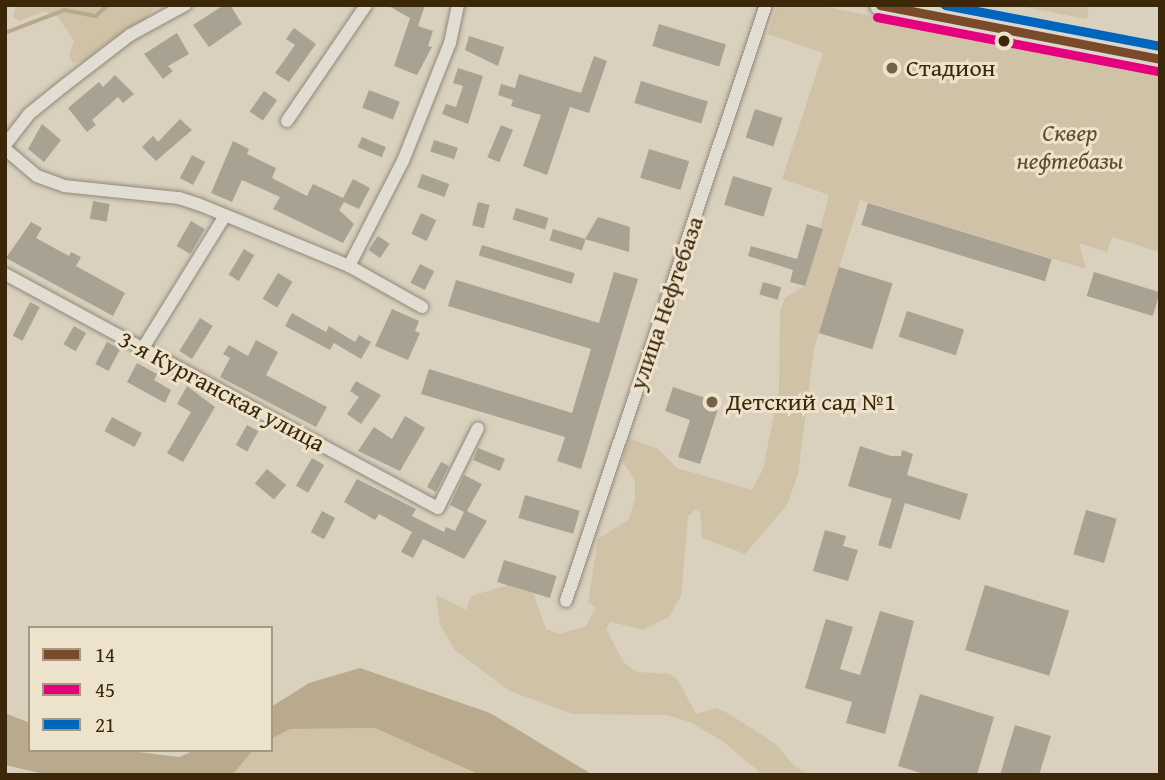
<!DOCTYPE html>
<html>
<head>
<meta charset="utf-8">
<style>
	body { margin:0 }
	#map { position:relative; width:1165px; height:780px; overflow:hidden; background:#d9d0bd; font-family:"Gentium Book Plus",serif }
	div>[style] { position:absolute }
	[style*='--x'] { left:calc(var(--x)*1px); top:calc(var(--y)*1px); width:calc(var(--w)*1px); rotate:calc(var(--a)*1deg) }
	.green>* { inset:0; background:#cfc2a7 }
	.water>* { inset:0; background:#b9aa8d }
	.stream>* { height:3.5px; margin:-1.75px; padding:0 1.75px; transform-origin:1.75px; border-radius:1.75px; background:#b9aa8d }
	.building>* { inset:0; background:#a9a293; transform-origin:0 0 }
	.roads { filter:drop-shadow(0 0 2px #90887a) drop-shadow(0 0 2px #90887a) }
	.street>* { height:12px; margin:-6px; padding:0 6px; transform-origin:6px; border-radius:6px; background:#e2ddd3 }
	.primary>* { height:19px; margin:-9.5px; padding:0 9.5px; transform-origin:9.5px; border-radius:9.5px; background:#dcd7cc }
	.bus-1>* { height:9px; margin:-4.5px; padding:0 4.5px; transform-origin:4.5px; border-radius:4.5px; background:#7a4b2a }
	.bus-2>* { height:9px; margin:-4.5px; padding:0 4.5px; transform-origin:4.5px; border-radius:4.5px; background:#e5007d }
	.bus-3>* { height:9px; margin:-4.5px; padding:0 4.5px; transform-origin:4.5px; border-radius:4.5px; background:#0065bd }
	.dots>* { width:19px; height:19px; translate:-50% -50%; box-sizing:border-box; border:4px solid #ede3cd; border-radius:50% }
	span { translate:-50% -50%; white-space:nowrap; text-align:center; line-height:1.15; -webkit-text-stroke:6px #ede3cd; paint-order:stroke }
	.poi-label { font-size:24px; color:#3c2708 }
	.left { translate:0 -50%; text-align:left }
	.park-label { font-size:24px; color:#5f4b2b; font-style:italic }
	.street-label { font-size:24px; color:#3c2708 }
	.frame { position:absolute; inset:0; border:7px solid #3c2708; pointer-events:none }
	.legend { position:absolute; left:28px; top:626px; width:245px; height:126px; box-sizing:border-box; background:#ede3cd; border:2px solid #a6987e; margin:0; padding:9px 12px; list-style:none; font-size:21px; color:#3c2708 }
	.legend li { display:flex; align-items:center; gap:14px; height:35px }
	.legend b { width:35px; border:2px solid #a6987e }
</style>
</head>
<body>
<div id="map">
	<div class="green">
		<div style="clip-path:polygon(17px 5px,158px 5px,136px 28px,106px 43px,87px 60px,73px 63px,69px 56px,74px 41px,58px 17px,44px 11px,19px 21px,13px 16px)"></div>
		<div style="clip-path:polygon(777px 5px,817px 5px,1160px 73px,1160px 252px,1112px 237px,1107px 252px,1079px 243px,1086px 269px,860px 200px,814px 348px,798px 474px,787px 505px,745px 554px,702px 538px,700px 512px,695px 510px,688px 516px,681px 596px,669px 617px,643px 630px,611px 622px,606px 629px,624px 663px,637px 672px,669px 674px,678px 680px,696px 714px,717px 708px,731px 715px,777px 745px,794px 766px,809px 775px,763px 775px,724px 742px,690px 722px,667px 715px,572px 714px,510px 691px,455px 650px,440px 625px,436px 595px,466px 610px,471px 596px,508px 585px,533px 593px,546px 629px,559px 634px,586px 626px,596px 607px,588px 603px,598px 539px,629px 519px,635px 498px,635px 480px,622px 461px,629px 438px,658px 449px,677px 468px,752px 490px,763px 469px,779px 390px,780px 311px,785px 298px,805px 286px,829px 195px,782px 179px,823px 53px,768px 34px)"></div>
		<div style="clip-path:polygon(1013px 5px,1089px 5px,1087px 19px)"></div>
		<div style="clip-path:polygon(375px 728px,480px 775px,232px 775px,251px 751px,271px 750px,271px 739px,289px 729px)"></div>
	</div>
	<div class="water">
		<div style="clip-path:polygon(360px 668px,490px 713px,593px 775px,480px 775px,375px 728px,290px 729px,271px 739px,271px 707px,309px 683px)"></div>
		<div style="clip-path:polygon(5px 713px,30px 723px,30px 750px,121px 750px,179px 757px,195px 750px,253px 750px,232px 775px,48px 775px,5px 765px)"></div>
	</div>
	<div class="stream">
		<div style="--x:5;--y:33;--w:64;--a:-21"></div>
		<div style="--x:65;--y:10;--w:32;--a:11"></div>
		<div style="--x:96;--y:16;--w:16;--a:-43"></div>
	</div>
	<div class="building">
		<div style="clip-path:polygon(224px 5px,230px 5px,242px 24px,209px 47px,193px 25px)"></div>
		<div style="clip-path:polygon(387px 5px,425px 5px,418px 26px,433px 31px,428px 46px,432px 47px,417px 75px,394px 66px,410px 18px)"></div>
		<div style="left:659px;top:24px;width:70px;height:23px;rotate:17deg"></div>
		<div style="clip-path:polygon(294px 28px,316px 44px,289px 82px,275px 73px,295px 45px,286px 39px)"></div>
		<div style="clip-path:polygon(177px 33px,189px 54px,168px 66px,173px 71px,163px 79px,144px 54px)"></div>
		<div style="clip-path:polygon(469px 36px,504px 47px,498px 66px,465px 50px)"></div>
		<div style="clip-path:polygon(594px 56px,607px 61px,589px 113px,570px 107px,547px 175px,523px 166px,541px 115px,511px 106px,513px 100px,498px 95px,501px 84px,515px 88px,519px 74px,581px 93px)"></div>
		<div style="clip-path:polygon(458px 68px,483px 76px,468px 124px,442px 114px,446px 104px,456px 107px,463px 86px,453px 83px)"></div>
		<div style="clip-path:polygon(115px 75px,134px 94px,123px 103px,118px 97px,92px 120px,96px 125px,87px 132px,68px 108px,99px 82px,103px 87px)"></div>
		<div style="left:641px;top:81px;width:70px;height:23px;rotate:17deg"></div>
		<div style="left:369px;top:90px;width:33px;height:19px;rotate:21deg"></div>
		<div style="left:264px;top:91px;width:16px;height:25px;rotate:35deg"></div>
		<div style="left:755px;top:109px;width:29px;height:30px;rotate:18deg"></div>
		<div style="clip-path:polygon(180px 119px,192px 130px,156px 161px,142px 147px,153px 136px,158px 142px)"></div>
		<div style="clip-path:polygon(42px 124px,61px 140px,44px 162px,28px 149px)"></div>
		<div style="left:501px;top:125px;width:13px;height:35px;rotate:23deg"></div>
		<div style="left:362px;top:137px;width:26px;height:11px;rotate:23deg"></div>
		<div style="left:434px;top:140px;width:25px;height:12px;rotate:18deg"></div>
		<div style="clip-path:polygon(233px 141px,249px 149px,247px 154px,276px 168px,272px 178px,307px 196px,313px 184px,343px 198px,353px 179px,370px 188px,359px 209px,344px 202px,339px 210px,354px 224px,343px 243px,273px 209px,280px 197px,242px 180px,232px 202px,211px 193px)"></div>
		<div style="left:649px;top:149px;width:42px;height:30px;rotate:17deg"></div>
		<div style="left:192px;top:155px;width:15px;height:26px;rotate:28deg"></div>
		<div style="left:422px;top:174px;width:29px;height:14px;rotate:20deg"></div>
		<div style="left:733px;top:176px;width:41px;height:30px;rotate:17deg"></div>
		<div style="left:93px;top:201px;width:17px;height:18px;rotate:10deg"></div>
		<div style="left:478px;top:202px;width:12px;height:24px;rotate:14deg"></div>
		<div style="left:868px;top:203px;width:192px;height:23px;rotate:17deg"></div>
		<div style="left:516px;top:208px;width:34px;height:12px;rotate:17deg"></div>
		<div style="left:421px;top:213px;width:17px;height:23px;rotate:25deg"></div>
		<div style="clip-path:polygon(598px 217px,630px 227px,629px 252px,585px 239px)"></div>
		<div style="left:191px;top:221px;width:16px;height:29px;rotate:30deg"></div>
		<div style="clip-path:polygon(31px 222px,42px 228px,36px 238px,69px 256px,71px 252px,81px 257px,76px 266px,125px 293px,113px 316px,6px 258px)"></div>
		<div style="clip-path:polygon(807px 224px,823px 229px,805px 286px,790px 282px,793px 270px,748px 256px,751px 246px,797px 259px)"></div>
		<div style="left:553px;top:229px;width:34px;height:12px;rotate:17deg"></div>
		<div style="left:378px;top:236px;width:14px;height:17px;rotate:34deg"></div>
		<div style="left:482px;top:245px;width:97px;height:11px;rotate:17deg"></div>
		<div style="left:244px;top:249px;width:12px;height:30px;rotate:31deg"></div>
		<div style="left:420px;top:264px;width:16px;height:21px;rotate:27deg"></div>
		<div style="left:839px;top:267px;width:56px;height:69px;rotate:17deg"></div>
		<div style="clip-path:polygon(614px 272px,638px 279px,581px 469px,557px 461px,565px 437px,421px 394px,429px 369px,572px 413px,591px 349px,448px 306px,456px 280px,599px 323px)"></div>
		<div style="left:1094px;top:272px;width:69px;height:25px;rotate:17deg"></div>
		<div style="left:278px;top:273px;width:17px;height:30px;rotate:31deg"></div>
		<div style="left:763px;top:282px;width:19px;height:13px;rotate:16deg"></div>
		<div style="left:30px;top:302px;width:11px;height:38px;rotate:27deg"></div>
		<div style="clip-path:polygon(392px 309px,419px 321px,415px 331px,420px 333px,408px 360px,375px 346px)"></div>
		<div style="left:907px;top:311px;width:60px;height:27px;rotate:18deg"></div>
		<div style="clip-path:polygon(292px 313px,326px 332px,329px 326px,355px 342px,359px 335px,371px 342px,361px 359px,334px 343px,330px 350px,285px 326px)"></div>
		<div style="left:200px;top:318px;width:15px;height:39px;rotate:32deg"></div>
		<div style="left:74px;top:326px;width:14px;height:21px;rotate:30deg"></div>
		<div style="clip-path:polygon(256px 340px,278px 352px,266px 375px,327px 407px,316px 427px,220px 377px,230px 358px,223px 354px,229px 345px,248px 356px)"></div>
		<div style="left:107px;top:342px;width:15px;height:25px;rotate:28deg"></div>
		<div style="clip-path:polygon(137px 363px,157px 374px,154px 380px,171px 390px,165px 403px,127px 382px)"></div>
		<div style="clip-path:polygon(356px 381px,381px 395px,361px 424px,347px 414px,359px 397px,350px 391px)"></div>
		<div style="clip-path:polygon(187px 386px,215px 407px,183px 462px,167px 453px,191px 412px,177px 404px)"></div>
		<div style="clip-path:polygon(673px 387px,720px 403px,700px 464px,678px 457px,690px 420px,665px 411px)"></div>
		<div style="clip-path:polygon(405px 416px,425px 428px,400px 471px,358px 451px,374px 427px,392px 439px)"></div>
		<div style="left:112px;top:417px;width:34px;height:16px;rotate:28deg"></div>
		<div style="left:247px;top:425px;width:13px;height:23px;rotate:29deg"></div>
		<div style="clip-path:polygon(860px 446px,891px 456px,901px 456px,902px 450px,913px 454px,907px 475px,968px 494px,960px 520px,905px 503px,891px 549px,878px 545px,892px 499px,848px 486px)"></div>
		<div style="left:478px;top:448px;width:29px;height:13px;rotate:22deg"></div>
		<div style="left:312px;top:458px;width:14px;height:32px;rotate:30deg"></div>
		<div style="clip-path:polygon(441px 462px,449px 466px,436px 492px,427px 487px)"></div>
		<div style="left:267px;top:469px;width:25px;height:19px;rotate:40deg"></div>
		<div style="clip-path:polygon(464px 475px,482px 484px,467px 511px,487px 521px,464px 559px,423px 539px,413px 558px,401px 552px,412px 532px,379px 514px,375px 520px,344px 502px,357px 479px,416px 509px,412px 516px,444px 532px,446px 527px,455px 531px,464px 512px,450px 505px)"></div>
		<div style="left:525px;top:495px;width:57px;height:24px;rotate:16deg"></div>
		<div style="left:1086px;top:510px;width:32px;height:46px;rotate:16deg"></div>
		<div style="left:322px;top:511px;width:15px;height:24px;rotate:28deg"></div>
		<div style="clip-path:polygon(825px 530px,846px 536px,843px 546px,858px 550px,848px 581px,813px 571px)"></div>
		<div style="left:504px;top:560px;width:55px;height:23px;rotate:17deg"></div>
		<div style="left:985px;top:585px;width:88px;height:68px;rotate:17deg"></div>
		<div style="clip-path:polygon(880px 611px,914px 621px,885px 734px,846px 723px,852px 702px,805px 688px,826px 619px,853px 627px,840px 669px,860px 675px)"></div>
		<div style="clip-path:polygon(920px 694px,994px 717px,977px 775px,927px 775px,898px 766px)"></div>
		<div style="clip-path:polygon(1015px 725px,1051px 736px,1039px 775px,1000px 775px)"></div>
	</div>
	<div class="roads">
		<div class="street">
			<div style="--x:287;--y:121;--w:140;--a:-55.7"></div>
			<div style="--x:5;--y:145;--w:39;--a:-52"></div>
			<div style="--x:29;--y:114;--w:46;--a:-38.9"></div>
			<div style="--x:65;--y:85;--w:82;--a:-37.6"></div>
			<div style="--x:130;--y:35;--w:63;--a:-28.6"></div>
			<div style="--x:5;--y:149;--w:42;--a:40.2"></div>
			<div style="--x:37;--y:176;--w:29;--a:20"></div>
			<div style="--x:64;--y:186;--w:116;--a:6"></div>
			<div style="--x:179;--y:198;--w:20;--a:18"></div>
			<div style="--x:198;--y:204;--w:163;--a:22.3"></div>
			<div style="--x:349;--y:266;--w:84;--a:29.3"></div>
			<div style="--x:349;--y:266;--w:118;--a:-62.8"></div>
			<div style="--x:403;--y:161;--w:127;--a:-68.3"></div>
			<div style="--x:450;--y:43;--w:39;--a:-78"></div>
			<div style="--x:5;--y:274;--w:492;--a:28.4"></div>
			<div style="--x:438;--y:508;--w:89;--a:-63.4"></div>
			<div style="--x:143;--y:348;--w:155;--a:-58.2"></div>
			<div style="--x:566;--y:601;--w:629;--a:-71.45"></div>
		</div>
		<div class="primary">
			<div style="--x:879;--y:5;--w:286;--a:10.9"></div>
		</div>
	</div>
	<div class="bus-1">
		<div style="--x:880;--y:5;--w:285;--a:10.9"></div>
	</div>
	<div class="bus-2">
		<div style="--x:877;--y:17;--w:286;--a:10.9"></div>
	</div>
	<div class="bus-3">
		<div style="--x:945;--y:5;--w:219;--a:10.8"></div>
	</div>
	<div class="dots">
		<div style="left:1004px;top:41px;background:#3c2708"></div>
		<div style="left:892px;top:68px;background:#736247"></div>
		<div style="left:712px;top:402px;background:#736247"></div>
	</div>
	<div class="poi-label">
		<span class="left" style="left:906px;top:68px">Стадион</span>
		<span class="left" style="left:726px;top:402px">Детский сад №1</span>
	</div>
	<div class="park-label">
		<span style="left:1070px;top:147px">Сквер<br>нефтебазы</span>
	</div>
	<div class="street-label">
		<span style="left:666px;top:303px;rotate:-71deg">улица Нефтебаза</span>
		<span style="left:222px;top:391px;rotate:28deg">3-я Курганская улица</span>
	</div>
	<div class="frame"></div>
	<ul class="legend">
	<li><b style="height:9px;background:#7a4b2a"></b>14</li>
	<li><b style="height:9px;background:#e5007d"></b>45</li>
	<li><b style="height:9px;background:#0065bd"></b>21</li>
	</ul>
</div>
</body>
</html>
